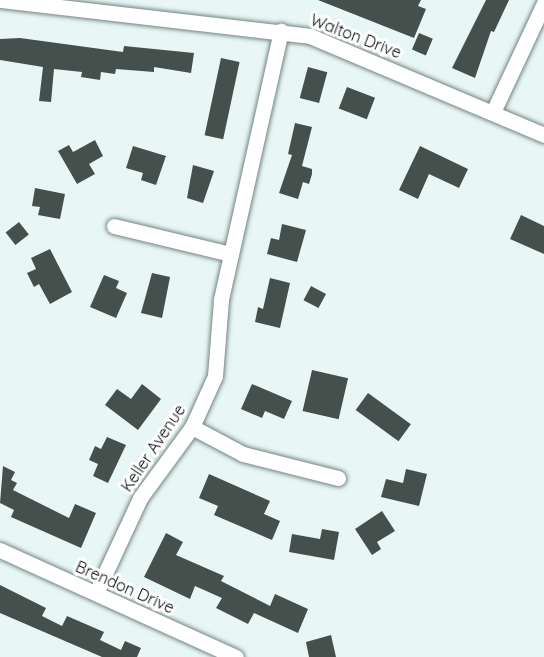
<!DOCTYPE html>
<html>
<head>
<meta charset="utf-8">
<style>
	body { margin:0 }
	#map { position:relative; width:544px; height:657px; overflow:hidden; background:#e8f7f6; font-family:Quicksand,sans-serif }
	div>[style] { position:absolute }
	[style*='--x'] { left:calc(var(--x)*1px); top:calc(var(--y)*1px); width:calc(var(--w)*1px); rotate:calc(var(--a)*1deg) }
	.building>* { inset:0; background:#45504c; transform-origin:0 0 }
	.roads { filter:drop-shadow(0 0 2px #758383) drop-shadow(0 0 2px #758383) }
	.minor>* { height:15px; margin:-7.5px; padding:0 7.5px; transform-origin:7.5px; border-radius:7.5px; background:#fff }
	span { translate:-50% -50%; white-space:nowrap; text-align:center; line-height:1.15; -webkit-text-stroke:6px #fff; paint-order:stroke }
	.street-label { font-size:16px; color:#0b1010 }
</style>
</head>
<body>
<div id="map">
	<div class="building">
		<div style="clip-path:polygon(318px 0,421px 0,418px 6px,426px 9px,414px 38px)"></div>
		<div style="clip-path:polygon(486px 0,509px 0,494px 32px,491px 31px,475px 78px,452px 68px)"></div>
		<div style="left:419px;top:33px;width:15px;height:18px;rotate:23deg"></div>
		<div style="clip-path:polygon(20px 38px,123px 52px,124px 46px,194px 53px,191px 73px,154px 67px,154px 72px,116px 69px,115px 74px,101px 72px,100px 80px,81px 77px,82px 72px,54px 69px,51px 102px,39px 101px,43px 67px,0 60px,0 39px)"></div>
		<div style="left:221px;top:58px;width:19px;height:79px;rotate:12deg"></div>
		<div style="left:308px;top:67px;width:20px;height:32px;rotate:15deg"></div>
		<div style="left:347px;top:87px;width:30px;height:23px;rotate:21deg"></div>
		<div style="clip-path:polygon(295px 123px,312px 127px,302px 166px,312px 169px,312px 174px,309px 184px,303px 182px,298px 199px,279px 193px,292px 155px,288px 154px)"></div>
		<div style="clip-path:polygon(95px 140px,103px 156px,89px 164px,95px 174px,77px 184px,58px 151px,69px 145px,73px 152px)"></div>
		<div style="clip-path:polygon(133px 146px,166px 156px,156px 185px,141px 180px,143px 173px,126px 168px)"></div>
		<div style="clip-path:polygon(420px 146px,468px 169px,459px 188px,429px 174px,418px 199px,399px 190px)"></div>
		<div style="clip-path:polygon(193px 165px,214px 171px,203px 203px,187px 198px)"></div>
		<div style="clip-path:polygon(35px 188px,65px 194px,60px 219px,38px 215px,40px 207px,32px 206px)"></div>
		<div style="clip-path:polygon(521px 215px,544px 226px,544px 254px,510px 239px)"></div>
		<div style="left:19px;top:222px;width:16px;height:17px;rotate:52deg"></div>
		<div style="clip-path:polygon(282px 224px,306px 230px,297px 262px,267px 254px,271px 238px,279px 240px)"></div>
		<div style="clip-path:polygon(50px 249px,72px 292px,50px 304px,39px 284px,34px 287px,27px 273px,36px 269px,31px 258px)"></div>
		<div style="clip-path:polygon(152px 273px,170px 277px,162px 318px,141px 313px)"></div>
		<div style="clip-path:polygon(104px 275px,119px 281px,116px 288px,127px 293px,116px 318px,90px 307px)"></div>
		<div style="clip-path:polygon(270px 278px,290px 283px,280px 328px,255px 322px,258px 307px,263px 309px)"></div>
		<div style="left:311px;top:286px;width:17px;height:16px;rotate:28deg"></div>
		<div style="left:312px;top:370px;width:37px;height:42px;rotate:13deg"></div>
		<div style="clip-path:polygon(142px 384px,161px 399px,138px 430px,105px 405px,117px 389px,131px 399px)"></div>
		<div style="clip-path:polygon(252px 384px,292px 401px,284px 419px,265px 411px,262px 418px,241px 409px)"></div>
		<div style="left:368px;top:393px;width:53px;height:21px;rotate:36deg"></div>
		<div style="clip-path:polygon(107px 437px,126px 445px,108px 483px,93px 476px,98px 464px,89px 460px,95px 446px,101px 449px)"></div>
		<div style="clip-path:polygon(3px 466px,15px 472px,11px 480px,17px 483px,13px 490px,69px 518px,75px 504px,96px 513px,81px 548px,11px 517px,14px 510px,0 503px)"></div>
		<div style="clip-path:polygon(406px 469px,427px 474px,419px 506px,381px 497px,386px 479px,403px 483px)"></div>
		<div style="clip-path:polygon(209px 474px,270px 501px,264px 514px,280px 521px,272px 540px,214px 515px,218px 506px,199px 498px)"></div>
		<div style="clip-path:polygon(382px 511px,395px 531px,377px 542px,381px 549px,372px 555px,355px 529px)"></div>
		<div style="clip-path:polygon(322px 529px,339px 532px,334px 560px,289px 552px,292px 534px,320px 539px)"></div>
		<div style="clip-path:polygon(166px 533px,183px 542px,176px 555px,224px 576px,221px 581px,270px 606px,275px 594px,308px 609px,298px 633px,254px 613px,248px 624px,216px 608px,222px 598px,195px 586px,190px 599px,144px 577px)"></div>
		<div style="clip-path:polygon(0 585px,46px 608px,42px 616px,62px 626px,67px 616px,104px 632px,100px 640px,121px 650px,125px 641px,141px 648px,137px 657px,102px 657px,0 613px)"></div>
		<div style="clip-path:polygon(331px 635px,336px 657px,309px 657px,306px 642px)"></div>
	</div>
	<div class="roads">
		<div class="minor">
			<div style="--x:0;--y:0;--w:312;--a:6.6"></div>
			<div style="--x:310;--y:36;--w:254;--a:22.9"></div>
			<div style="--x:493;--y:112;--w:120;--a:-64.9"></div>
			<div style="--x:114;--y:226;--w:120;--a:13.5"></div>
			<div style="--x:192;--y:427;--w:58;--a:27.9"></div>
			<div style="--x:243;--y:454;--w:98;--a:14.2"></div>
			<div style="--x:0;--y:550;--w:259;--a:24.4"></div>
			<div style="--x:96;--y:593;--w:105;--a:-65.1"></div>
			<div style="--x:140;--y:498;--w:88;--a:-53.8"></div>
			<div style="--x:192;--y:427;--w:56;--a:-65.7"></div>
			<div style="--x:215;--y:376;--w:77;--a:-85.5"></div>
			<div style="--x:221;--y:299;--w:275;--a:-77.4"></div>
		</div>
	</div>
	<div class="street-label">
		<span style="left:356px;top:36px;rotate:21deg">Walton Drive</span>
		<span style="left:153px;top:448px;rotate:-56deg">Keller Avenue</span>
		<span style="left:125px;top:587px;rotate:24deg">Brendon Drive</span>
	</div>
</div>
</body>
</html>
